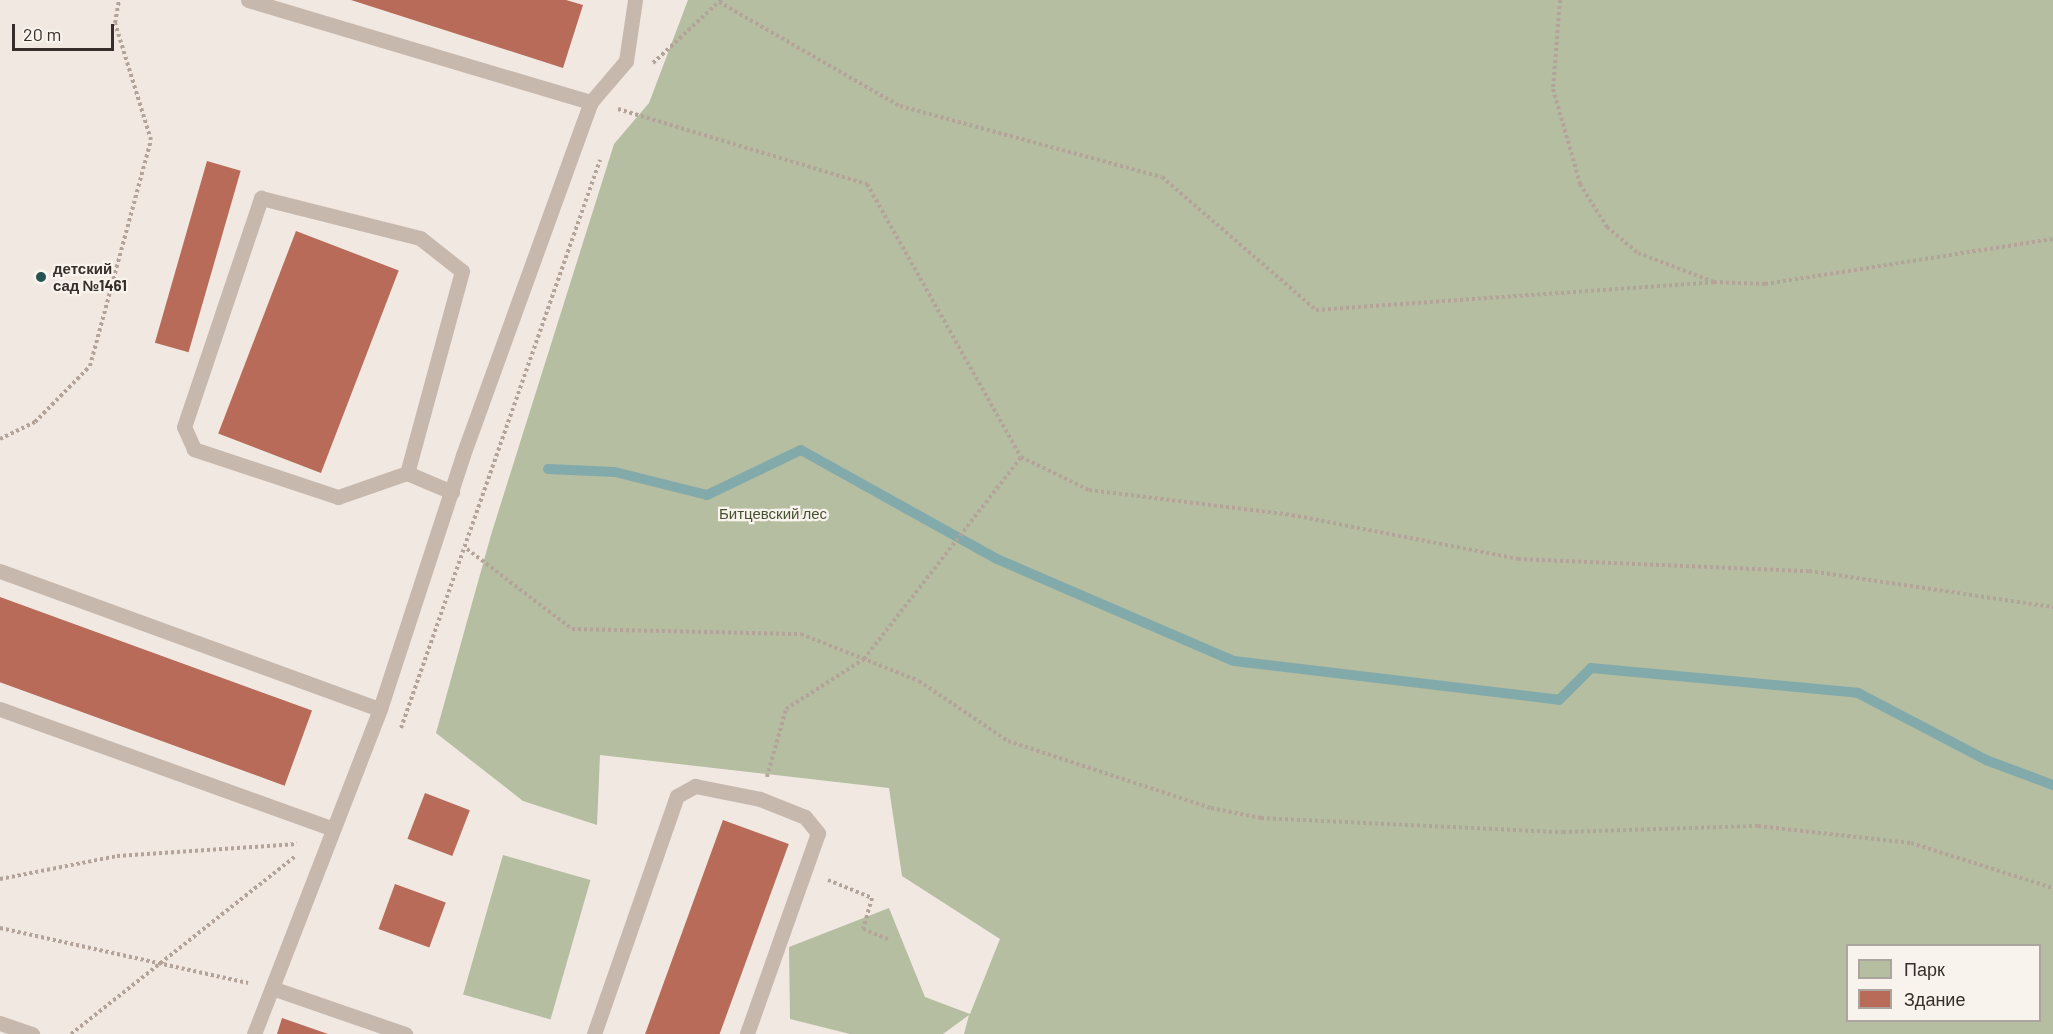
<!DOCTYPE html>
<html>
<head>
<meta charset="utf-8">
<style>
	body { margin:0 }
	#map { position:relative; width:2053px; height:1034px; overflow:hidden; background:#f0e8e1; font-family:Barlow,sans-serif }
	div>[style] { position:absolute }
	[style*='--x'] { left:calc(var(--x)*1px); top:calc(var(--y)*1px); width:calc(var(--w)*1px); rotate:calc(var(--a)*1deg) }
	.green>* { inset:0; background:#b6bea2; transform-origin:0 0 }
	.stream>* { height:10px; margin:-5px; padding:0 5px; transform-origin:5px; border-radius:5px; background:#83aaaa }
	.building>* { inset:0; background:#b76b58; transform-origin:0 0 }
	.path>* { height:4px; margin-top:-2px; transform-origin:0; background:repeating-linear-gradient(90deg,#b3a398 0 3px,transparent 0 6px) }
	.lane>* { height:15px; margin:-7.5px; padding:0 7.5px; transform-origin:7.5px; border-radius:7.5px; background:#c7b8ae }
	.dots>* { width:16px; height:16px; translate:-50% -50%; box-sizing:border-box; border:3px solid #f8f3ed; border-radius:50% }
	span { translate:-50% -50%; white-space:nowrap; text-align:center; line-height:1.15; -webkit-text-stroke:4.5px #f8f3ed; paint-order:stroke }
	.poi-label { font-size:15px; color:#372e2b; font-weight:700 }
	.left { translate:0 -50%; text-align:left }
	.park-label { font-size:15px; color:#475232 }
	.legend { position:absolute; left:1846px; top:944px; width:195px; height:78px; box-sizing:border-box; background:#f8f3ed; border:2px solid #aba49f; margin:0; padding:8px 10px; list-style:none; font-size:18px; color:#372e2b }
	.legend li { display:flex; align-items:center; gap:12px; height:30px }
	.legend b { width:30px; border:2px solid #aba49f }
	.scale { position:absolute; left:12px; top:24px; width:102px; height:27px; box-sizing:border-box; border:3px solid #372e2b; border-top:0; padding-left:8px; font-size:18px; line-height:21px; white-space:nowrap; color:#372e2b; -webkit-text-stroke:4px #f8f3ed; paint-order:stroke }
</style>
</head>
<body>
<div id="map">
	<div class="green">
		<div style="clip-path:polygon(evenodd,688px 0,2053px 0,2053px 1034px,964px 1034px,969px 1015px,943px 1034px,850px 1034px,790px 1019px,789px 947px,889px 908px,925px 997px,970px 1014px,1000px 939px,902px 876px,889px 788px,600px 755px,597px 825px,523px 801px,436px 733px,491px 535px,614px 144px,649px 103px,688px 0,1848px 946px,2040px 946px,2040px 1020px,1848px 1020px,1848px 946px)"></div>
		<div style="left:503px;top:855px;width:91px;height:145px;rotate:16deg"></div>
	</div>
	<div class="stream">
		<div style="--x:548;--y:469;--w:67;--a:2.6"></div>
		<div style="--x:615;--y:472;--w:95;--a:14"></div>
		<div style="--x:707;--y:495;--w:104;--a:-25.6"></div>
		<div style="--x:801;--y:450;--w:224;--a:29.1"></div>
		<div style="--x:997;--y:559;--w:258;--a:23.3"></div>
		<div style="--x:1234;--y:661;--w:327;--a:6.8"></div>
		<div style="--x:1559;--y:700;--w:45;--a:-45"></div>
		<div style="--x:1591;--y:668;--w:268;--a:5.3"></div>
		<div style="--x:1858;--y:693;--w:144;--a:27.6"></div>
		<div style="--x:1986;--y:760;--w:72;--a:20.5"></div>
	</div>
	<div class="building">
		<div style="clip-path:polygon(351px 0,566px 0,583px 5px,563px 68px)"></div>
		<div style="left:207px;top:161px;width:35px;height:189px;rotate:16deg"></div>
		<div style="left:296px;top:231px;width:110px;height:217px;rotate:21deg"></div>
		<div style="left:0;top:597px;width:332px;height:80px;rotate:20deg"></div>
		<div style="left:425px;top:793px;width:48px;height:49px;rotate:21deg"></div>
		<div style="left:723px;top:820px;width:70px;height:228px;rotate:20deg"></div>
		<div style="left:395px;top:884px;width:54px;height:48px;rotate:20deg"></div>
		<div style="clip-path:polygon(282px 1018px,328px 1034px,277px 1034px)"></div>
	</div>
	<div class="path">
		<div style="--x:1560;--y:0;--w:89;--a:94.5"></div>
		<div style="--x:1553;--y:89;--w:99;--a:74.1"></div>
		<div style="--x:1580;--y:184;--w:51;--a:57.9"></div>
		<div style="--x:1607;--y:227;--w:40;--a:40"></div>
		<div style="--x:1638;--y:253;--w:81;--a:20.9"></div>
		<div style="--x:1714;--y:282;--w:51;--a:2.2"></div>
		<div style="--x:1765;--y:284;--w:291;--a:-8.9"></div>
		<div style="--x:719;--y:2;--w:209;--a:29.9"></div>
		<div style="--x:900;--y:106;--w:271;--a:15.2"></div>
		<div style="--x:1162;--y:177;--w:203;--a:40.8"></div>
		<div style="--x:1316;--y:310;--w:399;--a:-4"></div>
		<div style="--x:653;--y:63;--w:93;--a:-42.8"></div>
		<div style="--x:618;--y:109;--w:260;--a:16.8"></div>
		<div style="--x:867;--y:184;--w:313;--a:60.6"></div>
		<div style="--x:1021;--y:457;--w:76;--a:25.9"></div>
		<div style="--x:1089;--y:490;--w:205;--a:7"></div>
		<div style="--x:1292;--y:515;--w:230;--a:11"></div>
		<div style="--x:1518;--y:559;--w:291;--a:2.4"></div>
		<div style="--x:1809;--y:571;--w:247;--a:8.4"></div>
		<div style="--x:0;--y:439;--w:39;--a:-26"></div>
		<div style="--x:35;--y:422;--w:78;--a:-45.5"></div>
		<div style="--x:90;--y:366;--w:234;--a:-74.9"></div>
		<div style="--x:151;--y:140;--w:122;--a:-107.1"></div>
		<div style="--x:115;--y:23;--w:23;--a:-80"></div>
		<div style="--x:467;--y:549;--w:132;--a:37.3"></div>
		<div style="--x:572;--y:629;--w:229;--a:1.3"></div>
		<div style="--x:801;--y:634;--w:127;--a:21.7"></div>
		<div style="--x:919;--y:681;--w:107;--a:34"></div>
		<div style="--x:1008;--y:741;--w:214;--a:18.3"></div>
		<div style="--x:1211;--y:808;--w:51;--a:11.3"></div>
		<div style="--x:1261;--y:818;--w:302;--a:2.7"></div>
		<div style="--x:1563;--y:832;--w:195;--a:-1.8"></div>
		<div style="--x:1758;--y:826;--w:154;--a:6.3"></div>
		<div style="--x:1911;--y:843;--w:149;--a:17.6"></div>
		<div style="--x:401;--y:728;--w:602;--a:-70.69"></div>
		<div style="--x:767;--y:777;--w:71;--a:-74.4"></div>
		<div style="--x:786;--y:709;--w:93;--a:-32.7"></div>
		<div style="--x:864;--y:659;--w:256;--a:-52.1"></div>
		<div style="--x:0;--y:879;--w:119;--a:-11.1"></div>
		<div style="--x:117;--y:856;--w:180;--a:-3.8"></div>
		<div style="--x:828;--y:880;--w:48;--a:22.2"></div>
		<div style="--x:872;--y:898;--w:32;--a:106"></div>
		<div style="--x:863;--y:929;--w:27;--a:22"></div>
		<div style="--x:0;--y:928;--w:254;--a:12.5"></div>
		<div style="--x:71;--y:1034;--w:285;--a:-38.4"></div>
	</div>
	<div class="lane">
		<div style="--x:248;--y:0;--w:358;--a:16.6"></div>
		<div style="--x:407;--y:473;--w:73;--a:160.8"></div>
		<div style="--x:338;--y:497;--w:152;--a:-161.6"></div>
		<div style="--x:194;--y:449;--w:24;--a:-114"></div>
		<div style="--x:184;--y:427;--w:242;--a:-71.4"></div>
		<div style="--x:261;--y:198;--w:164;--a:14.1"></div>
		<div style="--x:420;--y:238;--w:53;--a:38.2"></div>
		<div style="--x:462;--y:271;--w:209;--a:105.2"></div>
		<div style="--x:407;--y:473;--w:49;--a:22.9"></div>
		<div style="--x:0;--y:571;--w:404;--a:20"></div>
		<div style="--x:0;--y:709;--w:351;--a:19.8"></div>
		<div style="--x:272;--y:988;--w:141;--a:19.1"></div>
		<div style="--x:0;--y:1023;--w:34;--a:19"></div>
		<div style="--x:254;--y:1034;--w:349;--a:-68.8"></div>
		<div style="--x:380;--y:709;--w:267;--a:-71.9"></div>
		<div style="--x:463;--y:455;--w:375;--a:-70.1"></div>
		<div style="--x:591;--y:102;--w:54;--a:-49.5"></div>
		<div style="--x:626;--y:61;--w:62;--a:-81.6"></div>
		<div style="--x:594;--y:1034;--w:252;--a:-70.8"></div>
		<div style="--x:677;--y:796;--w:21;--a:-29"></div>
		<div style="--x:695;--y:786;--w:66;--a:11.3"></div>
		<div style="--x:760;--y:799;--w:48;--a:21.8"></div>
		<div style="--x:805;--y:817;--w:21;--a:51"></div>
		<div style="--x:818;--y:833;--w:213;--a:109.5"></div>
	</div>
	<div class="dots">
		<div style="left:41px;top:277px;background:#255253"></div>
	</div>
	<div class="poi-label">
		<span class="left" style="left:53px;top:277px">детский<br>сад №1461</span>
	</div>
	<div class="park-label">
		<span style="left:773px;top:514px">Битцевский лес</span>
	</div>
	<ul class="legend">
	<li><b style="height:16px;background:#b6bea2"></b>Парк</li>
	<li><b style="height:16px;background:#b76b58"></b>Здание</li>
	</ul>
	<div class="scale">20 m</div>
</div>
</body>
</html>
